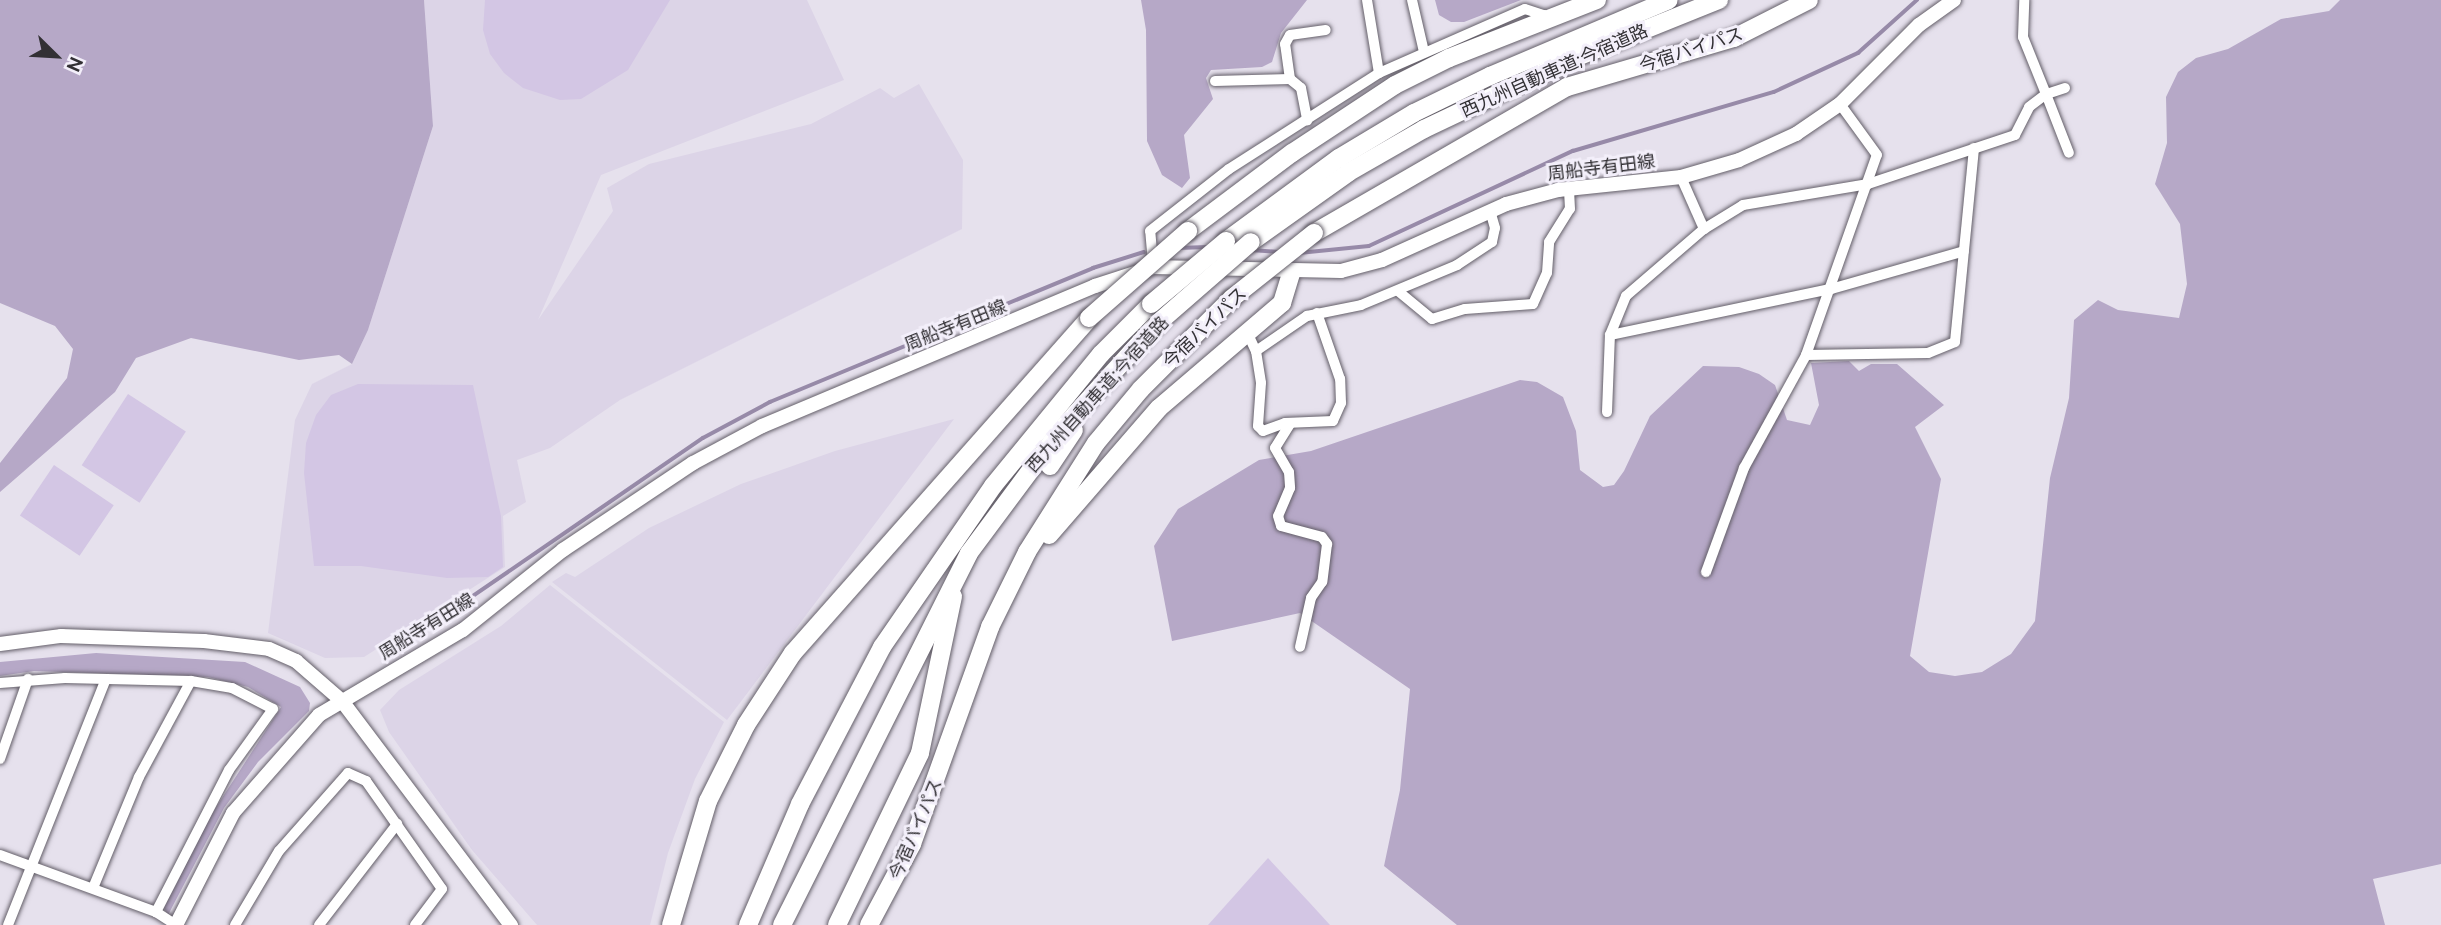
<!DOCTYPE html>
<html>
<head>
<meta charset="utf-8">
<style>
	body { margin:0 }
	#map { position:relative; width:2441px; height:925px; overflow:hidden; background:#e6e1ed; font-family:Ubuntu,"Noto Sans JP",sans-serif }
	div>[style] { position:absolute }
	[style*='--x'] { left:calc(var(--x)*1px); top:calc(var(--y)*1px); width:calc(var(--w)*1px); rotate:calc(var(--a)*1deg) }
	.built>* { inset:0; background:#dcd4e7 }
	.green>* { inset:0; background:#d3c6e4; transform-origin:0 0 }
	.forest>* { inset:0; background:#b6a8c7 }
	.stream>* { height:3.5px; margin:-1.75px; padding:0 1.75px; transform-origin:1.75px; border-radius:1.75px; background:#978aa8 }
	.roads { filter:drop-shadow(0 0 2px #635e68) drop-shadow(0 0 2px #635e68) }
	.street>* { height:10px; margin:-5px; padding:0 5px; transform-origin:5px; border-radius:5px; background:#fff }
	.secondary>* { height:14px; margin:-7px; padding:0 7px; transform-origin:7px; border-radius:7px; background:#fff }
	.highway>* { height:18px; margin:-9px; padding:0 9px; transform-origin:9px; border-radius:9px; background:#fff }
	.bridges { filter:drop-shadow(0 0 2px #635e68) drop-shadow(0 0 2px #635e68) }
	.highway-bridge>* { height:18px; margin:-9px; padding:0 9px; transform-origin:9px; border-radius:9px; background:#fff }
	span { translate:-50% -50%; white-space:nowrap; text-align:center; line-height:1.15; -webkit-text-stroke:6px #f3effa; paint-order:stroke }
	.street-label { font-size:18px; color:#323034 }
	.north { position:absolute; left:21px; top:21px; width:70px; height:70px; -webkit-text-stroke:5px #f3effa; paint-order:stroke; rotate:114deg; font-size:19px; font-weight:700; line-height:28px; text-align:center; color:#323034 }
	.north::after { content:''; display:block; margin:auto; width:24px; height:32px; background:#323034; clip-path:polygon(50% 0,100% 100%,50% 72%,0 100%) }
</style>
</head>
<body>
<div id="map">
	<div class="built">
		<div style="clip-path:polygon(424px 0,807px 0,844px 80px,601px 175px,538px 320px,613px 211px,607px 188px,649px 164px,811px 124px,880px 88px,894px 98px,919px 84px,963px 160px,962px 229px,620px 400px,550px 448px,517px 460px,526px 502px,503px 516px,505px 567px,364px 657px,325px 658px,268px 633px,295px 420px,312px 384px,352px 364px,368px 330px,433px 126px)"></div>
		<div style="clip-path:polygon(954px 419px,727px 720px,552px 582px,566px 573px,575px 577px,649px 528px,741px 484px,835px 451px)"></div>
		<div style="clip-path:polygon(550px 585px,724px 722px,695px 779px,668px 853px,650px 925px,537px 925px,472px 850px,389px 732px,380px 710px,399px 690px,501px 626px)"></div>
	</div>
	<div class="green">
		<div style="clip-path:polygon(485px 0,670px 0,628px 70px,581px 99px,560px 100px,523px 88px,504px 73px,490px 54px,483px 30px)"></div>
		<div style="clip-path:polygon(358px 384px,473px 385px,501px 516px,503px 567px,488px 577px,447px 578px,361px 566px,314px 566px,304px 473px,306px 443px,316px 415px,331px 395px)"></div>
		<div style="left:128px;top:394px;width:69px;height:85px;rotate:33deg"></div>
		<div style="left:54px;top:465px;width:72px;height:61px;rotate:34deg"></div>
		<div style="clip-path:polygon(1268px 858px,1309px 902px,1330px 925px,1208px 925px)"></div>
	</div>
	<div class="forest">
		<div style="clip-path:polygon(0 0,424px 0,433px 126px,368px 330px,352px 364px,339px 355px,299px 360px,191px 338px,136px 358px,115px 392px,0 492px,0 463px,67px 378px,73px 349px,55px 326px,0 303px)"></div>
		<div style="clip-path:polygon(1141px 0,1307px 0,1281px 33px,1272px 62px,1262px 67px,1211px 70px,1206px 78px,1213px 99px,1184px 135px,1190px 178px,1182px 188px,1162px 175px,1147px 141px,1146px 30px)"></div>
		<div style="clip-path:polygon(1435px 0,1521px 0,1464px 22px,1451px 22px,1439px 15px)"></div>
		<div style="clip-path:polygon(2340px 0,2441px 0,2441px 864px,2373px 879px,2385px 925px,1457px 925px,1384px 866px,1400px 790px,1410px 689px,1300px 613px,1172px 641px,1154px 546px,1178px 509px,1259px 460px,1311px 451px,1520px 380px,1537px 382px,1563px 397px,1576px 431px,1580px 470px,1603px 487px,1614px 485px,1624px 471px,1650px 416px,1703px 366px,1739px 367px,1759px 374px,1775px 385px,1787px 420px,1810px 425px,1819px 405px,1811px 363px,1849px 361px,1859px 371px,1871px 364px,1897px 364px,1944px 405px,1915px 427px,1941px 479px,1910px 656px,1929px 672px,1955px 676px,1982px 672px,2011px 654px,2035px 621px,2050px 478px,2069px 398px,2074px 320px,2098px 300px,2118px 310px,2179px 318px,2187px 284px,2180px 224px,2155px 184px,2167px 143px,2166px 97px,2178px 72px,2196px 58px,2228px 49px,2281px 19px,2329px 11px)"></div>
		<div style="clip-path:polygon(96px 653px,245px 662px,300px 687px,310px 703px,309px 711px,258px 762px,224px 808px,168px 915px,164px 908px,211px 815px,281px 707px,248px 687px,208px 677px,34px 671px,0 676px,0 662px)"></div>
	</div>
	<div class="stream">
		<div style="--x:1177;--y:248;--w:31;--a:-2"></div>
		<div style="--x:1251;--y:250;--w:27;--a:4"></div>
		<div style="--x:1299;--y:253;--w:70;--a:-5.7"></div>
		<div style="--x:1369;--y:246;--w:225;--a:-25"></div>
		<div style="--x:1573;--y:151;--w:209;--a:-16.4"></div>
		<div style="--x:1774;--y:92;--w:93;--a:-24.9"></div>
		<div style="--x:1858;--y:53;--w:79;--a:-41.9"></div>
		<div style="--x:457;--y:607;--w:298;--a:-34.5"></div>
		<div style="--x:703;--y:438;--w:76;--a:-28.2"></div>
		<div style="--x:770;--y:402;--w:350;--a:-22.5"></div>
		<div style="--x:1093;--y:268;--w:53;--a:-17.4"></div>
	</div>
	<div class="roads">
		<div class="street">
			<div style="--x:1367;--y:0;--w:74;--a:80.7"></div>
			<div style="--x:1412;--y:0;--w:53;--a:77"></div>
			<div style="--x:1290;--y:79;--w:35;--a:-98"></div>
			<div style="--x:1285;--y:44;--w:10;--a:-61"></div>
			<div style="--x:1290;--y:35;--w:36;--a:-8"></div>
			<div style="--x:1215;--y:81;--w:75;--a:-1.5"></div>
			<div style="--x:1290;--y:79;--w:14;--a:39"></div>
			<div style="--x:1301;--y:88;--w:33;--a:79"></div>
			<div style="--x:2065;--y:88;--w:20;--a:162"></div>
			<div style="--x:2046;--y:94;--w:63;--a:68.7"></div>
			<div style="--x:1681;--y:177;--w:57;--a:66.1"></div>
			<div style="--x:1153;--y:263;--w:32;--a:-95"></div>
			<div style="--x:1150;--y:231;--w:100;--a:-38.1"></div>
			<div style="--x:1229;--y:169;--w:178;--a:-32.6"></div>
			<div style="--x:1379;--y:73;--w:159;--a:-23.7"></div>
			<div style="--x:1525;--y:9;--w:20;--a:18"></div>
			<div style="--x:1544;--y:15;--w:6;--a:90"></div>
			<div style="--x:1398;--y:291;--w:44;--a:39.5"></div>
			<div style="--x:1432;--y:319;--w:34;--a:-17"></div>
			<div style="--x:1465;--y:309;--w:68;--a:-4.2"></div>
			<div style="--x:1533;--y:304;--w:34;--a:-66"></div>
			<div style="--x:1547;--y:273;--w:31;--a:-86"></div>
			<div style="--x:1549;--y:242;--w:39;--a:-58"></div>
			<div style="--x:1570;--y:209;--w:21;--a:-93"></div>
			<div style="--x:1247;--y:332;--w:21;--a:65"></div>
			<div style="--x:1256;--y:351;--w:62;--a:-34.5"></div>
			<div style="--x:1307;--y:316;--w:55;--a:-11.5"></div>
			<div style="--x:1361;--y:305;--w:104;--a:-22.6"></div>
			<div style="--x:1457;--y:265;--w:42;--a:-33.3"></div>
			<div style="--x:1492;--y:242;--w:14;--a:-78"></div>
			<div style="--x:1495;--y:228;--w:19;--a:-106"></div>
			<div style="--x:1610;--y:335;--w:226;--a:-11.8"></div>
			<div style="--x:1831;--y:289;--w:138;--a:-15.9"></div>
			<div style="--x:1256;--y:351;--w:32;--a:81"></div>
			<div style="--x:1261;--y:383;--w:43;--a:94"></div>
			<div style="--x:1258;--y:426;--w:7;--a:45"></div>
			<div style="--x:1263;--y:431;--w:23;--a:-20"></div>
			<div style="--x:1285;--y:423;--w:48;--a:-2.4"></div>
			<div style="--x:1333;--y:421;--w:20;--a:-66"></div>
			<div style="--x:1341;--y:403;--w:24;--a:-92"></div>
			<div style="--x:1340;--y:379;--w:70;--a:-109.2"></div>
			<div style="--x:1806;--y:355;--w:122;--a:-0.9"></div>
			<div style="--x:1928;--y:353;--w:29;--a:-22"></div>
			<div style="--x:1955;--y:342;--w:195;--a:-84.4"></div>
			<div style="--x:1607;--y:412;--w:77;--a:-87.8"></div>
			<div style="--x:1610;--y:335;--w:42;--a:-67.7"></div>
			<div style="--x:1626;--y:296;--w:103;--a:-40.7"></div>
			<div style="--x:1704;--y:229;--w:46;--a:-31.6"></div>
			<div style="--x:1743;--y:205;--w:127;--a:-9.5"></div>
			<div style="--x:1868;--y:184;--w:155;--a:-18.4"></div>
			<div style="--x:2015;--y:135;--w:31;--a:-63"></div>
			<div style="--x:2029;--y:107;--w:21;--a:-37"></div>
			<div style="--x:2046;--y:94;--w:61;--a:-112"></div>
			<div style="--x:2023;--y:37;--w:37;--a:-88"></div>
			<div style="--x:1290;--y:424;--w:28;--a:122"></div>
			<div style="--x:1275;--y:448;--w:28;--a:60"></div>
			<div style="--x:1289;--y:472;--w:16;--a:86"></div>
			<div style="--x:1290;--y:488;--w:30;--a:113"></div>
			<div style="--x:1278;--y:516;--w:10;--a:73"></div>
			<div style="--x:1281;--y:526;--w:42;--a:15"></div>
			<div style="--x:1322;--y:537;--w:9;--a:54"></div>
			<div style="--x:1327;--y:544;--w:38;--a:97"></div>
			<div style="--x:1322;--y:582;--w:19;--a:125"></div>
			<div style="--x:1311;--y:598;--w:50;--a:102.7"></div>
			<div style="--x:1706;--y:572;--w:111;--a:-69.9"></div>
			<div style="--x:1744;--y:468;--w:129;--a:-61.2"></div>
			<div style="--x:1806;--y:355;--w:212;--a:-70.5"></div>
			<div style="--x:1877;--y:155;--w:63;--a:-126"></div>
			<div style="--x:0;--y:683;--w:65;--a:-4.4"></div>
			<div style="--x:65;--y:678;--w:126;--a:1.4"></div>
			<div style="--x:191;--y:681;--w:42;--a:9.7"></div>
			<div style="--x:232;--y:688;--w:46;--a:27.1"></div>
			<div style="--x:273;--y:709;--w:75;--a:125.8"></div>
			<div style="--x:229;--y:770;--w:160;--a:117.2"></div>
			<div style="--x:0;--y:759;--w:85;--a:-70.7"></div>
			<div style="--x:0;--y:855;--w:166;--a:20.1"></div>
			<div style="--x:156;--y:912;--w:24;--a:33"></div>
			<div style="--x:93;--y:888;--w:120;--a:-67.5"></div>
			<div style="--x:139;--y:777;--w:109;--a:-61.6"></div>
			<div style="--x:8;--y:925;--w:263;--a:-68.3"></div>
			<div style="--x:235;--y:925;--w:86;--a:-59.3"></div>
			<div style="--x:279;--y:851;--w:104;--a:-48.5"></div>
			<div style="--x:348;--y:773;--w:20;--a:24"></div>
			<div style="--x:366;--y:781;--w:132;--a:54.9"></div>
			<div style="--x:442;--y:889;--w:45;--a:126.9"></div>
			<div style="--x:319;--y:925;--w:128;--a:-52.3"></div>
		</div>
		<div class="secondary">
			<div style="--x:0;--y:644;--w:62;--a:-7.5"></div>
			<div style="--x:61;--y:636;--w:143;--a:2"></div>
			<div style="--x:204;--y:641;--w:65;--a:7"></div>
			<div style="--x:269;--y:649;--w:30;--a:24"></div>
			<div style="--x:296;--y:661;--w:61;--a:41"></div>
			<div style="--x:342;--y:701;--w:281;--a:53"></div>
			<div style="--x:176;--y:925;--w:126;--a:-63"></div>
			<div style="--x:233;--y:813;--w:130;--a:-48.7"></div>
			<div style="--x:319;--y:715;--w:167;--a:-30.6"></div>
			<div style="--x:463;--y:630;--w:128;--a:-38.7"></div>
			<div style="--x:563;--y:550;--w:156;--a:-33.8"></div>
			<div style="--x:693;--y:463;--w:78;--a:-28.2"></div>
			<div style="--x:762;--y:426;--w:361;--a:-22.8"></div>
			<div style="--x:1095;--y:286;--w:61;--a:-18.1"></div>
			<div style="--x:1153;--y:267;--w:188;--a:1.2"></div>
			<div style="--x:1341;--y:271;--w:42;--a:-15"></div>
			<div style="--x:1382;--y:260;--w:136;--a:-24.3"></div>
			<div style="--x:1506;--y:204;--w:54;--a:-15.1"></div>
			<div style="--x:1558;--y:190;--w:124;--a:-6"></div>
			<div style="--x:1681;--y:177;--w:60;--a:-16.3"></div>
			<div style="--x:1739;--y:160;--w:63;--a:-24.5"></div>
			<div style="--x:1796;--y:134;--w:53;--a:-34.3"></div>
			<div style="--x:1840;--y:104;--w:112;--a:-45"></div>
			<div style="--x:1919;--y:25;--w:43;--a:-35.5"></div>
		</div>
		<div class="highway">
			<div style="--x:1188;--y:231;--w:130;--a:-36.9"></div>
			<div style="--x:1292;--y:153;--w:123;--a:-33.4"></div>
			<div style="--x:1395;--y:85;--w:60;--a:-26.6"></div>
			<div style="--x:1449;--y:58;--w:159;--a:-21.4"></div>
			<div style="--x:1314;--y:233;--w:292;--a:-30"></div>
			<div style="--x:1567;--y:87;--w:174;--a:-16.4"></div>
			<div style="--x:1734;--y:38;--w:84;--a:-26.9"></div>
			<div style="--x:1226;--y:241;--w:140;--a:-36.3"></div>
			<div style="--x:1339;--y:158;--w:87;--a:-31"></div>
			<div style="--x:1414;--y:113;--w:85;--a:-26"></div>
			<div style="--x:1490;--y:76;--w:194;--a:-23"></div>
			<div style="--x:1251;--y:242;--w:120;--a:-35.5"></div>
			<div style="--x:1349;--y:172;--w:86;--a:-29.8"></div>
			<div style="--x:1424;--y:129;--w:158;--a:-25.4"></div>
			<div style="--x:1567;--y:61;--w:164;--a:-21.9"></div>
			<div style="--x:1050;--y:466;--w:43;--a:-56.3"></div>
			<div style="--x:1049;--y:535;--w:168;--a:-49.1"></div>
			<div style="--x:1159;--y:408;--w:162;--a:-40.5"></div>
			<div style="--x:1282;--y:303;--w:31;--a:-73"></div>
			<div style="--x:671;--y:925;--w:129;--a:-73.4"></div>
			<div style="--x:708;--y:801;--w:85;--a:-63.4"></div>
			<div style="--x:746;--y:725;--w:86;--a:-56.9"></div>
			<div style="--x:793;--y:653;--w:447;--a:-48.5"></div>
			<div style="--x:748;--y:925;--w:132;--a:-66.7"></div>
			<div style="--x:800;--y:804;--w:177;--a:-62.4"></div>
			<div style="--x:882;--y:647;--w:196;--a:-55.4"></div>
			<div style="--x:993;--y:486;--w:171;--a:-50.7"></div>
			<div style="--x:1101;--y:354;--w:71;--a:-45"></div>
			<div style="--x:782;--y:925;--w:416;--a:-63.3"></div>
			<div style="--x:969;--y:553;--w:151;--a:-53.4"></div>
			<div style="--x:1059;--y:432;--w:147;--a:-47.8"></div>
			<div style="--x:837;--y:925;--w:191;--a:-64.2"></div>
			<div style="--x:920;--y:753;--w:160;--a:-78.1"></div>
			<div style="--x:869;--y:925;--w:92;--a:-62"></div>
			<div style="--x:912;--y:844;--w:231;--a:-70.2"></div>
			<div style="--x:990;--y:627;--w:84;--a:-63.7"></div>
			<div style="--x:1027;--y:552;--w:129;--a:-57.7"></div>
			<div style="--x:1096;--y:443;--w:70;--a:-50.2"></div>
			<div style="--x:1141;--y:389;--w:127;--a:-45"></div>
		</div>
	</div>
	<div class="bridges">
		<div class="highway-bridge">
			<div style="--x:1231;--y:299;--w:106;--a:-38.5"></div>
			<div style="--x:1151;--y:304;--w:98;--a:-40"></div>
			<div style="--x:1089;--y:318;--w:132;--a:-41.3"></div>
			<div style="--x:1158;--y:323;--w:123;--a:-41.1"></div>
		</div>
	</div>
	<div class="street-label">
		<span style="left:1691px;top:49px;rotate:-18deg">今宿バイパス</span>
		<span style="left:1554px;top:70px;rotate:-24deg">西九州自動車道;今宿道路</span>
		<span style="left:1601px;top:167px;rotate:-7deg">周船寺有田線</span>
		<span style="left:955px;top:325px;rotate:-22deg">周船寺有田線</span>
		<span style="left:1204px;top:327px;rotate:-44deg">今宿バイパス</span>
		<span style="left:1097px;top:394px;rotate:-48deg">西九州自動車道;今宿道路</span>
		<span style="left:426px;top:626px;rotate:-32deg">周船寺有田線</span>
		<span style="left:915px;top:829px;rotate:-67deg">今宿バイパス</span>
	</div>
	<div class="north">N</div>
</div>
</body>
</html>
